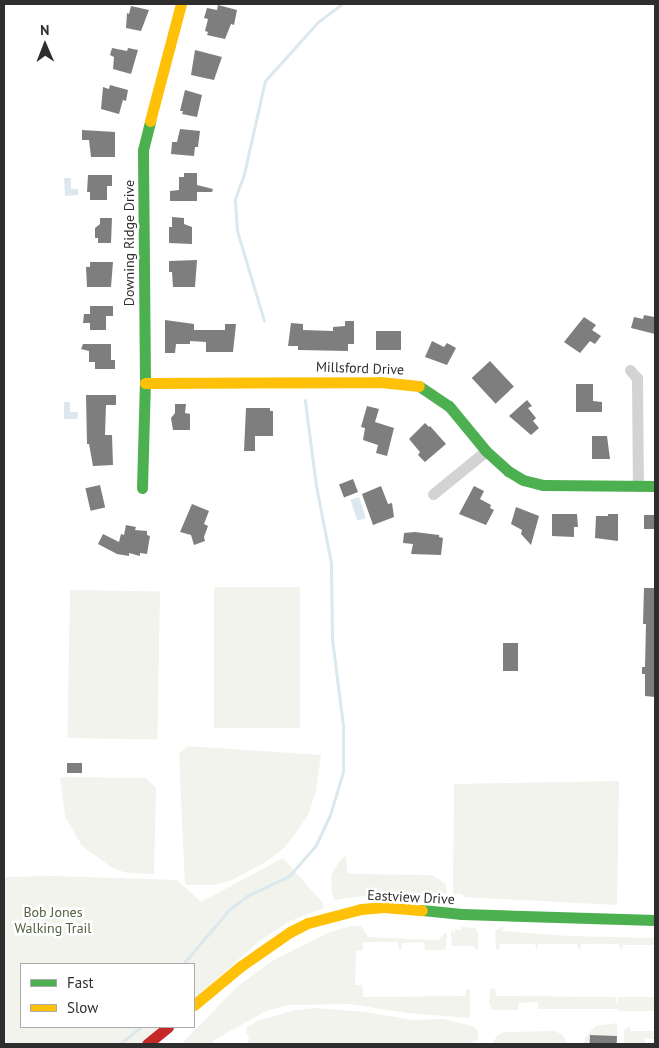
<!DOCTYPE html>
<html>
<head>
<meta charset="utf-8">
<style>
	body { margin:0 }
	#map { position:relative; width:659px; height:1048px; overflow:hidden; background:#fff; font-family:"PT Sans",sans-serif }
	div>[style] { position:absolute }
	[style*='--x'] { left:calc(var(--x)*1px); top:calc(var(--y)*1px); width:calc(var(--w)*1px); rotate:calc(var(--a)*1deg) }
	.green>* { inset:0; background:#f1f3ec; transform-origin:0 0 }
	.water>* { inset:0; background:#dbe9ee; transform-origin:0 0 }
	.stream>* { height:2.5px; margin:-1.25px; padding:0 1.25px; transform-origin:1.25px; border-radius:1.25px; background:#dbe9ee }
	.building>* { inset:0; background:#7e7e7e; transform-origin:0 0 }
	.street>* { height:11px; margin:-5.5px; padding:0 5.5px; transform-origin:5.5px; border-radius:5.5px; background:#d3d3d3 }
	.fast>* { height:11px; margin:-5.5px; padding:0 5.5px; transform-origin:5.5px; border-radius:5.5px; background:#4caf50 }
	.slow>* { height:11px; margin:-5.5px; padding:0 5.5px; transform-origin:5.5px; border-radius:5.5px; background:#ffc107 }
	.jam>* { height:11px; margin:-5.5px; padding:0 5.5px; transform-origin:5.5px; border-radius:5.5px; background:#c62828 }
	span { translate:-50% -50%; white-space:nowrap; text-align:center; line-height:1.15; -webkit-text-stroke:5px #fff; paint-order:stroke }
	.street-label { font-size:14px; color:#2e2e2e }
	.park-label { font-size:14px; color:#546341 }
	.frame { position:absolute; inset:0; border:5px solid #2e2e2e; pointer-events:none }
	.legend { position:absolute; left:20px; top:963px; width:175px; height:65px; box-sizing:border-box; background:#fff; border:1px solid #ababab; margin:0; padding:6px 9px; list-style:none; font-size:15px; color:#2e2e2e }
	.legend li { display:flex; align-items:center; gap:10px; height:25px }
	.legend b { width:25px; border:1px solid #ababab }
	.north { position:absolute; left:20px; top:20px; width:50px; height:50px; -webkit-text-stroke:4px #fff; paint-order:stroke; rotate:359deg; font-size:14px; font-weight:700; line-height:20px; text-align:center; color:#2e2e2e }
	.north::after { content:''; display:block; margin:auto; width:18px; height:22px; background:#2e2e2e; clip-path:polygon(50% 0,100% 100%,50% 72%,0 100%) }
</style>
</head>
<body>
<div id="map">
	<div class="green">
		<div style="left:214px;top:587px;width:86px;height:141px"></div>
		<div style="left:70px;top:590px;width:90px;height:148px;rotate:1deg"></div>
		<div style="clip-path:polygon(187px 746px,321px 755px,316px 791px,308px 815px,296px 833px,284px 848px,266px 862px,232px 880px,215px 885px,185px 885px,179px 754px)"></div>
		<div style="clip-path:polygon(60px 777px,146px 778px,156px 788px,154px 874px,128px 873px,114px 869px,82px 846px,65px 816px)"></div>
		<div style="clip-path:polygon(619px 781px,617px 905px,463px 897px,463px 894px,453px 894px,454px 784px)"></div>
		<div style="clip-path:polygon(346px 856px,347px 872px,351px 874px,432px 875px,446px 884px,447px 894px,436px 894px,435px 896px,382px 893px,335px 900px,332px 893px,331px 875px,341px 859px)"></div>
		<div style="clip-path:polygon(283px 858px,323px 903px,324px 908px,290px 921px,258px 942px,194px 999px,194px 964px,21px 964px,21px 1027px,160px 1027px,140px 1044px,4px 1044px,4px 877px,53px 876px,177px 880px,201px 902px)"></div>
		<div style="clip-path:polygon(352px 926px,361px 926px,368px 937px,432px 940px,438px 940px,447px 932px,446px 950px,425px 950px,424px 942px,402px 943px,402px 949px,399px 950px,398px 942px,363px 942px,363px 950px,356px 951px,355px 985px,362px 985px,363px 997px,465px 996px,466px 990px,470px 988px,470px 1018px,407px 1013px,350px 1004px,288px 1005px,266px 1011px,214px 1040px,211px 1044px,184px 1044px,184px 1041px,238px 986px,275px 959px,330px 932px)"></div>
		<div style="clip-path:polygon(504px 926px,502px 931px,569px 936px,655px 938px,655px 945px,623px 945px,621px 952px,619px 944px,581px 944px,580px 951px,577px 944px,538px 944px,537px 951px,535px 944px,500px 944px,499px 950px,496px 950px,495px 931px)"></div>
		<div style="clip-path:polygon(461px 927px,475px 928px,478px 932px,478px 948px,475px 951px,475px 946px,452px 946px,451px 930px,454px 933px,456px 932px,453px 929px,461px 930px)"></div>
		<div style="clip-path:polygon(490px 988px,495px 989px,496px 996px,615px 997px,619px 1009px,538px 1009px,538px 1002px,518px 1003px,518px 1010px,493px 1010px,489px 1003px)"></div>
		<div style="left:618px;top:997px;width:37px;height:14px"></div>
		<div style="clip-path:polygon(314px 1008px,365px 1012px,413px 1020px,443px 1019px,475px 1027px,478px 1032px,478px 1042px,476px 1039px,470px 1044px,249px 1044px,247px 1040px,250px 1038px,246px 1033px,247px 1027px,260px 1020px,296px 1010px)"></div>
		<div style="clip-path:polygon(617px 1023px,617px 1036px,590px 1035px,590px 1044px,584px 1044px,585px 1038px,595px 1026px)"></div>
		<div style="clip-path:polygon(630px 1026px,630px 1031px,655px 1031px,655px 1039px,645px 1039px,645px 1044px,624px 1044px,624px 1030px)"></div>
		<div style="clip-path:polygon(555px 1031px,563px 1035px,567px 1044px,492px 1044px,497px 1036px,504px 1032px)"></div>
	</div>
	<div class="water">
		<div style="clip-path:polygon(64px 178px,71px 178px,71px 189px,78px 189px,78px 195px,65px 196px)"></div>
		<div style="clip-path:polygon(64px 402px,70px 402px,70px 412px,78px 412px,77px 419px,64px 419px)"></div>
		<div style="left:359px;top:497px;width:22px;height:9px;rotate:72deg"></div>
	</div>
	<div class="stream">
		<div style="--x:264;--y:321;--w:94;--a:-106.7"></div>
		<div style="--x:237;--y:231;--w:32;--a:-94"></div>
		<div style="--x:235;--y:199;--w:27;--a:-70"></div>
		<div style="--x:244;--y:174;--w:95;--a:-77.3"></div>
		<div style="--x:265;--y:81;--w:79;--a:-48.1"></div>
		<div style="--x:318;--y:22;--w:30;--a:-37"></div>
		<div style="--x:183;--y:964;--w:72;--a:-49.5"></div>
		<div style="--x:230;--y:909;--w:21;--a:-37"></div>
		<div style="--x:247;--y:896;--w:47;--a:-25.5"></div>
		<div style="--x:289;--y:876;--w:41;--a:-48.9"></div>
		<div style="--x:316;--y:845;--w:33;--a:-65"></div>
		<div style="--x:330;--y:815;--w:45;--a:-73.2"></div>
		<div style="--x:343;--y:772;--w:46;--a:-90"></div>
		<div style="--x:343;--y:726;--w:88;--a:-97.2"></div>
		<div style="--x:332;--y:639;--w:76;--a:-90.8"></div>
		<div style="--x:331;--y:563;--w:78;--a:-101"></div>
		<div style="--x:316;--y:486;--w:86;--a:-97.4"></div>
		<div style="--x:120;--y:1044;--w:27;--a:-39"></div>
	</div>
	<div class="building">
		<div style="clip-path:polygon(218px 5px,237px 10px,234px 25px,231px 24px,225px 39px,207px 35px,208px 32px,205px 31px,208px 19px,204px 18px,207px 8px,217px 10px)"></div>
		<div style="clip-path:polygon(131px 6px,149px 10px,141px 31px,126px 28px,127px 13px,129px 14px)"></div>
		<div style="clip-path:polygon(112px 48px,127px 51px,128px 48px,138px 50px,131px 74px,113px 69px,114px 57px,110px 55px)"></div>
		<div style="clip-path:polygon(195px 50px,222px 57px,214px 80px,191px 75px)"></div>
		<div style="clip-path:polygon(110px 85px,128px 90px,126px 101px,123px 100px,119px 114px,101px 109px,103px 87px,109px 89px)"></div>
		<div style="clip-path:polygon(185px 90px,202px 95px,197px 117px,182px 114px,183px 111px,180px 111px)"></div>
		<div style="clip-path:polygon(180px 129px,200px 131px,198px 147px,195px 147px,194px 156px,171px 154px,172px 142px,177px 142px)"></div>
		<div style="clip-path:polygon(82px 130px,115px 132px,115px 157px,91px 157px,89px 140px,82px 140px)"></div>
		<div style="clip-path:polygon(184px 173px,197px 173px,197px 185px,213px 189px,212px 192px,197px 192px,197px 201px,170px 201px,170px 191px,179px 190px,179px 177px,184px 177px)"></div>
		<div style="clip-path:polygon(88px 175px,112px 175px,112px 186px,107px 186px,107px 200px,90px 200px,90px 192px,87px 192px)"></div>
		<div style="clip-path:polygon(172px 217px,184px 218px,184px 224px,192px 227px,192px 244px,169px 243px,169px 227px,172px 227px)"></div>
		<div style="clip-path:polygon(100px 218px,112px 218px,111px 243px,98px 243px,98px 238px,95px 238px,95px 228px,100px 224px)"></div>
		<div style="clip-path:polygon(197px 260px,195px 287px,173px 287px,172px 272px,169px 272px,169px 261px)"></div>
		<div style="clip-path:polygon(90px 262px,113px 262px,111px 287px,87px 287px,86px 267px,90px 267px)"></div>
		<div style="clip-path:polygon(90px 306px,113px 306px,113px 316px,106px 316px,106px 330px,90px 330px,90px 323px,83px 323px,84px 314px,90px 314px)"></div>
		<div style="clip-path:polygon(644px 315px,654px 317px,655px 334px,631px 328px,634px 317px,643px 319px)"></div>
		<div style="clip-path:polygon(584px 317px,596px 325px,592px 330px,601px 336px,595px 344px,590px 341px,580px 353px,564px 342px)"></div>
		<div style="clip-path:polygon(165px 320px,194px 324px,194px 330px,225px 330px,225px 324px,236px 324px,233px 352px,206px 352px,206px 342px,190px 341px,190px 344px,176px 344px,175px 353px,165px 353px)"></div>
		<div style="clip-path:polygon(345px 321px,354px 321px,354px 344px,348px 344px,348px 351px,298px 350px,298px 346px,288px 346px,291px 323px,303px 324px,303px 330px,333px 331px,333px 327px,345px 326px)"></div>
		<div style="left:376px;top:331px;width:25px;height:19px"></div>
		<div style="clip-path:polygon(432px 341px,444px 347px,447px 343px,456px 348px,447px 365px,425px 357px)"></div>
		<div style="clip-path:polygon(83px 344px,111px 344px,111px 360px,115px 360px,115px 369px,95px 369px,95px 362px,89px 362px,89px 351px,81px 349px)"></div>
		<div style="left:490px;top:361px;width:35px;height:25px;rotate:47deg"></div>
		<div style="clip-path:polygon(576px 384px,593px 384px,593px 401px,602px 402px,602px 412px,576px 412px)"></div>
		<div style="clip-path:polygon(86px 395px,116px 395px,116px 405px,106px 405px,105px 435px,112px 435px,113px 465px,93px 466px,89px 444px,87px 444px)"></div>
		<div style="clip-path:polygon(527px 400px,532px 406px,528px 408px,536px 418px,533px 421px,539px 428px,531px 435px,509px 416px)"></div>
		<div style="clip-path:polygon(175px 404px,186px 404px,185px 413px,190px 414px,190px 430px,173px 430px,171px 418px,175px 413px)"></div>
		<div style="clip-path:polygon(367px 406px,379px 409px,375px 422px,394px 428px,387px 456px,376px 453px,378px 445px,363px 440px,365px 428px,361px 427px)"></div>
		<div style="clip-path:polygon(246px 408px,270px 408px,270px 411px,273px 411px,273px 436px,255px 436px,255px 451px,244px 451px)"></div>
		<div style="clip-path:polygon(425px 423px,429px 427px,430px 426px,446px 444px,425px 462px,418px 455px,420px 452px,409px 439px)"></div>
		<div style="clip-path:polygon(592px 436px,607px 436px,610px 459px,592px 459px)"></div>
		<div style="left:353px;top:479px;width:14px;height:15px;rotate:69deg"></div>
		<div style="left:100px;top:485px;width:23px;height:15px;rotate:77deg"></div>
		<div style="clip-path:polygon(381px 486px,388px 504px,392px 503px,394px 517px,373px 525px,362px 494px)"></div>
		<div style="clip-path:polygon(474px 486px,484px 491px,480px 499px,491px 505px,490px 508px,494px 510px,486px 525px,459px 514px)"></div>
		<div style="clip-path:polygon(192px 504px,209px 511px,204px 524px,208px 526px,204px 537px,205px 541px,194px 545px,191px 535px,180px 532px)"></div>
		<div style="clip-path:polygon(516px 507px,539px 516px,531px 545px,521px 534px,522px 530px,511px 524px)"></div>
		<div style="clip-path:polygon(552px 514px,577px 514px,578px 527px,574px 527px,574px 537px,552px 536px)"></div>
		<div style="clip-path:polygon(608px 514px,618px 514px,618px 541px,595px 538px,596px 516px,608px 516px)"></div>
		<div style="left:644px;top:515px;width:11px;height:14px"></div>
		<div style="clip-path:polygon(126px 525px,136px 527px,135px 530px,147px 531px,147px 535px,150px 536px,147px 554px,140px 553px,140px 556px,129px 553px,129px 556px,117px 554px,98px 544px,103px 534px,119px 542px,121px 534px,124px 535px)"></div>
		<div style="clip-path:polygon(415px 532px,439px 535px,439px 537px,443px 538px,441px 555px,411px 554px,413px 544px,403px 543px,404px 533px)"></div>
		<div style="clip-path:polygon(644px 588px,655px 588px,655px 697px,645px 696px,645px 674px,642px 674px,642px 667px,645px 667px,646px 624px,643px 624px)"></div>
		<div style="left:503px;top:643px;width:15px;height:28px"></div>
		<div style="left:67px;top:763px;width:15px;height:10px"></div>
		<div style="left:590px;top:1035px;width:27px;height:9px;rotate:2deg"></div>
	</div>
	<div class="street">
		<div style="--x:630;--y:370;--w:11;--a:49"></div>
		<div style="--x:637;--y:378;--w:108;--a:89.5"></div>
		<div style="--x:433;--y:494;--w:68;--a:-39.1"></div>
	</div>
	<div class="fast">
		<div style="--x:419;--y:386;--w:36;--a:34"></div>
		<div style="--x:449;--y:406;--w:58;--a:50.6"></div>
		<div style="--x:486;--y:451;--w:30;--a:42"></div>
		<div style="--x:508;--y:471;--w:17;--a:31"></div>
		<div style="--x:523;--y:480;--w:21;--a:14"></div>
		<div style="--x:543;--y:485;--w:112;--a:0.5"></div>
		<div style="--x:142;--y:488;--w:105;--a:-88.4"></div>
		<div style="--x:145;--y:383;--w:233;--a:-90.5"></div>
		<div style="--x:143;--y:150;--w:30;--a:-76"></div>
		<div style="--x:422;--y:910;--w:40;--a:5.7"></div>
		<div style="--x:462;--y:914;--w:193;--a:1.8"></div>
	</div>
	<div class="slow">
		<div style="--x:150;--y:121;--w:121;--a:-75.2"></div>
		<div style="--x:145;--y:383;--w:235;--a:-0.2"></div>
		<div style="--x:380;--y:382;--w:39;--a:6"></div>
		<div style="--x:194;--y:1005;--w:61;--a:-39.7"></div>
		<div style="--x:241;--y:966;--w:60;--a:-34.8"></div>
		<div style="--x:290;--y:932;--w:20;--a:-27"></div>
		<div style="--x:308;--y:923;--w:55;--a:-14.8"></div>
		<div style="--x:361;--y:909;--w:23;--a:-5"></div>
		<div style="--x:384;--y:907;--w:38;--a:5"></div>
	</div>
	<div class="jam">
		<div style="--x:147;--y:1044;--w:27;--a:-39"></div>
	</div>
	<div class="street-label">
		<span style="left:129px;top:243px;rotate:-90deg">Downing Ridge Drive</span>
		<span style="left:360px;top:368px;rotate:2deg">Millsford Drive</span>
		<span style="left:411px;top:897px;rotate:3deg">Eastview Drive</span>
	</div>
	<div class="park-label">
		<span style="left:53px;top:920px">Bob Jones<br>Walking Trail</span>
	</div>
	<div class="frame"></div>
	<ul class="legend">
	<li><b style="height:6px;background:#4caf50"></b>Fast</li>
	<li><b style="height:6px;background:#ffc107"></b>Slow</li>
	</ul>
	<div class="north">N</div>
</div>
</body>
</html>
